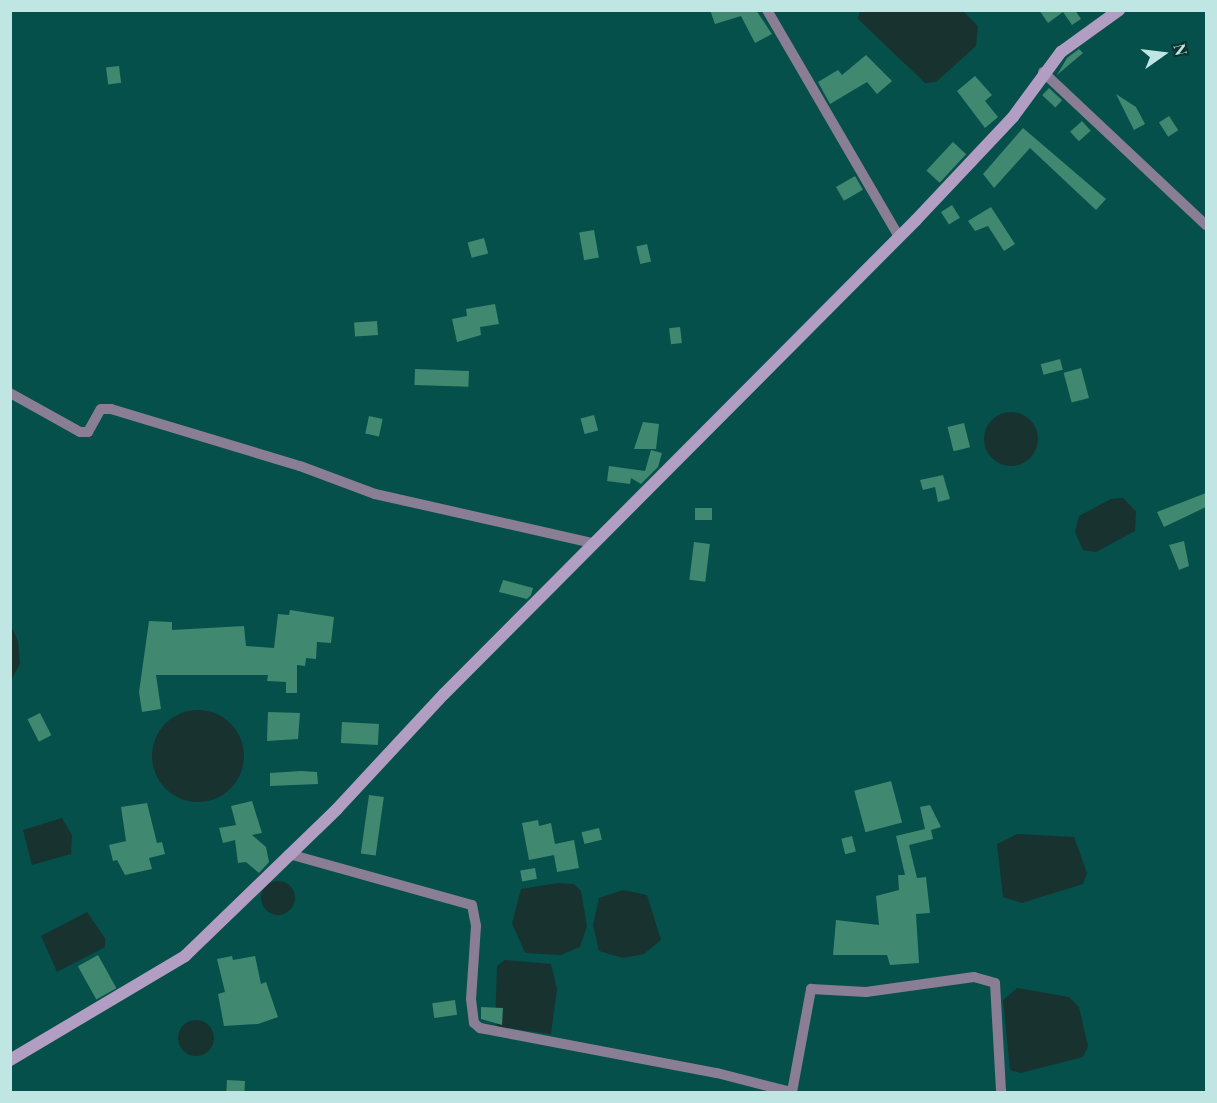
<!DOCTYPE html>
<html>
<head>
<meta charset="utf-8">
<style>
	body { margin:0 }
	#map { position:relative; width:1217px; height:1103px; overflow:hidden; background:#05504b; font-family:"Playfair Display",serif }
	div>[style] { position:absolute }
	[style*='--x'] { left:calc(var(--x)*1px); top:calc(var(--y)*1px); width:calc(var(--w)*1px); rotate:calc(var(--a)*1deg) }
	.water>* { inset:0; background:#183230 }
	.round { border-radius:50% }
	.building>* { inset:0; background:#40886f; transform-origin:0 0 }
	.street>* { height:10px; margin:-5px; padding:0 5px; transform-origin:5px; border-radius:5px; background:#8a7e95 }
	.secondary>* { height:12px; margin:-6px; padding:0 6px; transform-origin:6px; border-radius:6px; background:#b19ec2 }
	span { translate:-50% -50%; white-space:nowrap; text-align:center; line-height:1.15; -webkit-text-stroke:4.5px #0d312f; paint-order:stroke }
	.frame { position:absolute; inset:0; border:12px solid #bfe6e2; pointer-events:none }
	.north { position:absolute; left:1133px; top:24px; width:60px; height:60px; -webkit-text-stroke:4px #0d312f; paint-order:stroke; rotate:76deg; font-size:16px; font-weight:700; line-height:24px; text-align:center; color:#bfe6e2 }
	.north::after { content:''; display:block; margin:auto; width:21px; height:27px; background:#bfe6e2; clip-path:polygon(50% 0,100% 100%,50% 72%,0 100%) }
</style>
</head>
<body>
<div id="map">
	<div class="water">
		<div style="clip-path:polygon(860px 10px,963px 11px,978px 26px,976px 46px,936px 82px,925px 83px,858px 19px)"></div>
		<div class="round" style="left:984px;top:412px;width:54px;height:54px"></div>
		<div style="clip-path:polygon(1123px 498px,1136px 511px,1135px 531px,1096px 552px,1083px 550px,1075px 532px,1079px 516px,1111px 499px)"></div>
		<div style="clip-path:polygon(11px 626px,18px 641px,20px 664px,11px 680px)"></div>
		<div class="round" style="left:152px;top:710px;width:92px;height:92px"></div>
		<div style="clip-path:polygon(62px 818px,72px 835px,71px 854px,32px 865px,23px 830px)"></div>
		<div style="clip-path:polygon(1017px 834px,1074px 837px,1087px 873px,1083px 884px,1022px 903px,1003px 897px,997px 844px)"></div>
		<div class="round" style="left:261px;top:881px;width:34px;height:34px"></div>
		<div style="clip-path:polygon(558px 883px,574px 884px,581px 891px,587px 926px,580px 947px,561px 955px,525px 953px,512px 923px,521px 889px)"></div>
		<div style="clip-path:polygon(623px 890px,647px 895px,661px 940px,644px 954px,623px 958px,599px 951px,593px 925px,599px 898px)"></div>
		<div style="clip-path:polygon(87px 912px,105px 938px,105px 947px,57px 972px,41px 936px)"></div>
		<div style="clip-path:polygon(505px 960px,551px 964px,557px 989px,551px 1034px,498px 1027px,495px 1022px,497px 966px)"></div>
		<div style="clip-path:polygon(1017px 988px,1069px 997px,1079px 1007px,1088px 1046px,1083px 1057px,1021px 1073px,1010px 1070px,1003px 1000px)"></div>
		<div class="round" style="left:178px;top:1020px;width:36px;height:36px"></div>
	</div>
	<div class="building">
		<div style="clip-path:polygon(710px 10px,756px 10px,772px 34px,755px 43px,741px 16px,715px 24px)"></div>
		<div style="clip-path:polygon(1039px 10px,1075px 10px,1081px 19px,1072px 25px,1063px 12px,1048px 23px)"></div>
		<div style="clip-path:polygon(1079px 49px,1083px 53px,1057px 75px,1067px 58px)"></div>
		<div style="clip-path:polygon(866px 55px,892px 81px,877px 94px,867px 82px,830px 104px,818px 82px,838px 70px,842px 75px)"></div>
		<div style="left:119px;top:66px;width:17px;height:13px;rotate:83deg"></div>
		<div style="clip-path:polygon(975px 76px,992px 95px,985px 101px,998px 117px,985px 128px,957px 91px)"></div>
		<div style="left:1049px;top:88px;width:18px;height:10px;rotate:43deg"></div>
		<div style="clip-path:polygon(1116px 94px,1136px 107px,1145px 124px,1134px 130px)"></div>
		<div style="left:1169px;top:116px;width:17px;height:12px;rotate:57deg"></div>
		<div style="left:1082px;top:121px;width:13px;height:16px;rotate:48deg"></div>
		<div style="clip-path:polygon(1023px 128px,1106px 199px,1096px 210px,1030px 148px,994px 188px,983px 174px)"></div>
		<div style="left:953px;top:142px;width:18px;height:39px;rotate:43deg"></div>
		<div style="left:855px;top:176px;width:16px;height:22px;rotate:60deg"></div>
		<div style="left:952px;top:205px;width:15px;height:13px;rotate:58deg"></div>
		<div style="clip-path:polygon(991px 207px,1015px 244px,1004px 251px,988px 226px,975px 231px,968px 221px)"></div>
		<div style="left:594px;top:230px;width:28px;height:15px;rotate:80deg"></div>
		<div style="left:484px;top:238px;width:16px;height:17px;rotate:75deg"></div>
		<div style="left:647px;top:244px;width:18px;height:11px;rotate:77deg"></div>
		<div style="clip-path:polygon(495px 304px,499px 324px,480px 327px,481px 335px,457px 342px,452px 319px,467px 316px,466px 309px)"></div>
		<div style="left:377px;top:321px;width:14px;height:23px;rotate:86deg"></div>
		<div style="left:680px;top:327px;width:16px;height:11px;rotate:83deg"></div>
		<div style="left:1060px;top:359px;width:11px;height:20px;rotate:75deg"></div>
		<div style="left:1081px;top:368px;width:31px;height:18px;rotate:75deg"></div>
		<div style="left:415px;top:369px;width:54px;height:16px;rotate:2deg"></div>
		<div style="left:594px;top:415px;width:16px;height:14px;rotate:75deg"></div>
		<div style="left:369px;top:416px;width:14px;height:18px;rotate:12deg"></div>
		<div style="clip-path:polygon(643px 422px,659px 424px,656px 449px,634px 449px)"></div>
		<div style="left:964px;top:423px;width:25px;height:17px;rotate:76deg"></div>
		<div style="clip-path:polygon(651px 450px,662px 453px,658px 467px,641px 484px,631px 478px,630px 484px,607px 481px,609px 466px,645px 471px)"></div>
		<div style="clip-path:polygon(943px 475px,950px 499px,938px 502px,935px 487px,923px 490px,920px 480px)"></div>
		<div style="clip-path:polygon(1206px 493px,1206px 507px,1164px 527px,1157px 512px)"></div>
		<div style="left:695px;top:508px;width:17px;height:12px"></div>
		<div style="clip-path:polygon(1184px 541px,1189px 566px,1179px 570px,1169px 545px)"></div>
		<div style="left:694px;top:542px;width:16px;height:38px;rotate:7deg"></div>
		<div style="clip-path:polygon(503px 580px,533px 588px,531px 595px,527px 599px,499px 592px)"></div>
		<div style="clip-path:polygon(290px 610px,334px 617px,331px 643px,317px 642px,316px 659px,306px 658px,305px 666px,297px 665px,297px 693px,286px 693px,286px 682px,267px 681px,268px 675px,156px 675px,161px 709px,142px 712px,139px 692px,149px 621px,172px 622px,172px 630px,244px 626px,246px 646px,274px 648px,278px 614px,289px 615px)"></div>
		<div style="clip-path:polygon(268px 712px,300px 713px,298px 739px,267px 741px)"></div>
		<div style="left:40px;top:713px;width:25px;height:14px;rotate:63deg"></div>
		<div style="left:342px;top:722px;width:37px;height:21px;rotate:3deg"></div>
		<div style="clip-path:polygon(301px 771px,317px 772px,318px 784px,270px 786px,270px 773px)"></div>
		<div style="left:891px;top:781px;width:43px;height:38px;rotate:75deg"></div>
		<div style="left:369px;top:795px;width:15px;height:59px;rotate:8deg"></div>
		<div style="clip-path:polygon(252px 801px,262px 833px,252px 835px,266px 847px,269px 862px,259px 873px,246px 862px,238px 863px,235px 840px,223px 843px,219px 828px,236px 825px,231px 806px)"></div>
		<div style="clip-path:polygon(147px 803px,157px 843px,162px 842px,165px 854px,149px 858px,152px 869px,125px 875px,117px 860px,113px 861px,109px 845px,126px 841px,121px 807px)"></div>
		<div style="clip-path:polygon(930px 805px,941px 827px,931px 830px,933px 839px,909px 845px,917px 878px,926px 877px,930px 913px,916px 914px,919px 963px,890px 965px,887px 955px,833px 955px,836px 920px,879px 925px,876px 896px,899px 890px,898px 875px,905px 875px,896px 836px,925px 829px,920px 807px)"></div>
		<div style="clip-path:polygon(538px 820px,539px 826px,551px 823px,555px 844px,574px 840px,579px 868px,557px 872px,554px 855px,529px 860px,522px 823px)"></div>
		<div style="left:599px;top:828px;width:12px;height:18px;rotate:76deg"></div>
		<div style="left:852px;top:836px;width:16px;height:11px;rotate:76deg"></div>
		<div style="left:535px;top:868px;width:11px;height:15px;rotate:80deg"></div>
		<div style="left:98px;top:955px;width:38px;height:23px;rotate:61deg"></div>
		<div style="clip-path:polygon(232px 956px,233px 960px,255px 956px,261px 984px,266px 982px,278px 1017px,258px 1024px,224px 1026px,218px 994px,225px 992px,217px 959px)"></div>
		<div style="left:455px;top:1000px;width:15px;height:23px;rotate:82deg"></div>
		<div style="clip-path:polygon(481px 1007px,503px 1008px,502px 1025px,481px 1019px)"></div>
		<div style="left:227px;top:1080px;width:18px;height:12px;rotate:3deg"></div>
	</div>
	<div class="street">
		<div style="--x:767;--y:10;--w:263;--a:59.8"></div>
		<div style="--x:1043;--y:72;--w:224;--a:43.2"></div>
		<div style="--x:10;--y:393;--w:80;--a:29.1"></div>
		<div style="--x:80;--y:432;--w:8;--a:0"></div>
		<div style="--x:88;--y:432;--w:26;--a:-61"></div>
		<div style="--x:101;--y:409;--w:10;--a:0"></div>
		<div style="--x:111;--y:409;--w:197;--a:16.8"></div>
		<div style="--x:300;--y:466;--w:80;--a:20.5"></div>
		<div style="--x:375;--y:494;--w:222;--a:12.7"></div>
		<div style="--x:289;--y:854;--w:190;--a:15.6"></div>
		<div style="--x:472;--y:905;--w:21;--a:79"></div>
		<div style="--x:476;--y:926;--w:73;--a:93.9"></div>
		<div style="--x:471;--y:999;--w:24;--a:83"></div>
		<div style="--x:474;--y:1023;--w:8;--a:40"></div>
		<div style="--x:480;--y:1028;--w:241;--a:10.8"></div>
		<div style="--x:717;--y:1073;--w:76;--a:14.4"></div>
		<div style="--x:792;--y:1092;--w:105;--a:-79.5"></div>
		<div style="--x:811;--y:989;--w:55;--a:3.1"></div>
		<div style="--x:866;--y:992;--w:109;--a:-7.9"></div>
		<div style="--x:974;--y:977;--w:22;--a:16"></div>
		<div style="--x:995;--y:983;--w:109;--a:86.8"></div>
	</div>
	<div class="secondary">
		<div style="--x:10;--y:1060;--w:204;--a:-30.7"></div>
		<div style="--x:185;--y:956;--w:211;--a:-44"></div>
		<div style="--x:337;--y:809;--w:157;--a:-47.1"></div>
		<div style="--x:444;--y:694;--w:669;--a:-45.12"></div>
		<div style="--x:916;--y:220;--w:141;--a:-46.7"></div>
		<div style="--x:1013;--y:117;--w:81;--a:-53.6"></div>
		<div style="--x:1061;--y:52;--w:72;--a:-35.9"></div>
	</div>
	<div class="frame"></div>
	<div class="north">N</div>
</div>
</body>
</html>
